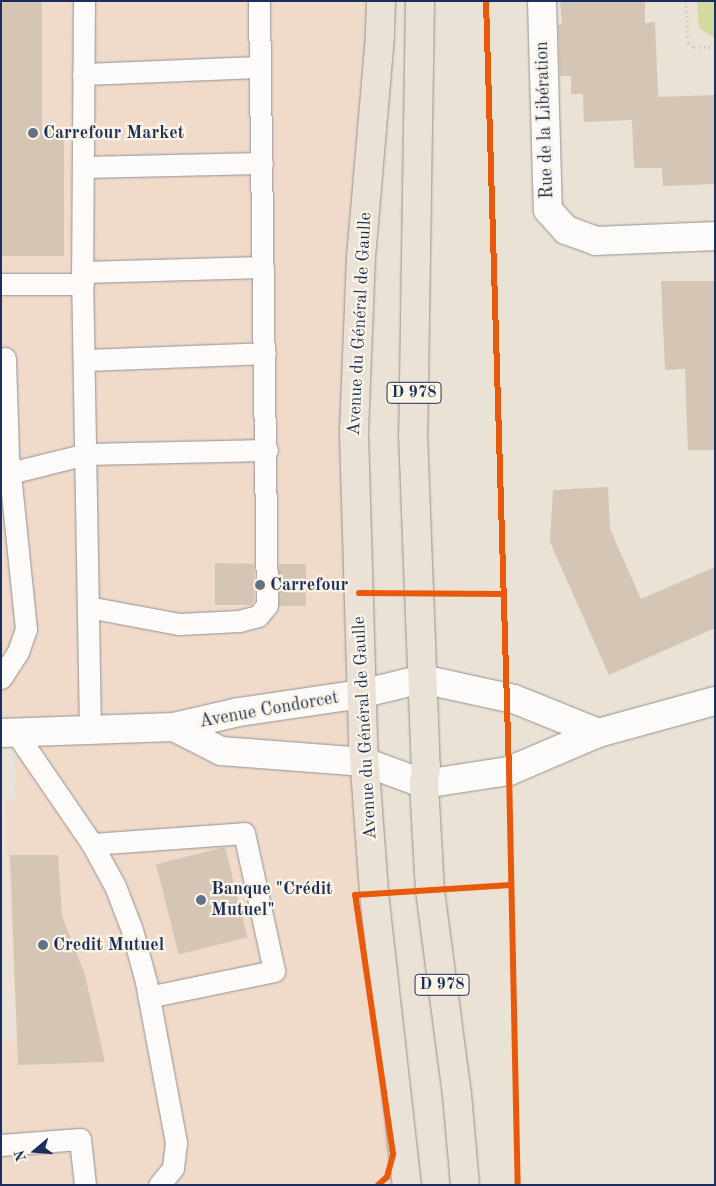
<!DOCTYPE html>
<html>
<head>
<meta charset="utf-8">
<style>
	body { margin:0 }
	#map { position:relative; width:716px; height:1186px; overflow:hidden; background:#eae2d4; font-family:"Old Standard TT",serif }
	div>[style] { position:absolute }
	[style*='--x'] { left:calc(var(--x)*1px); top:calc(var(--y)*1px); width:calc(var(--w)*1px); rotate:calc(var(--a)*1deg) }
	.built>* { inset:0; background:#f0daca }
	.green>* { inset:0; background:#d2daa0 }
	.building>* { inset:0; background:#d4c5b5; transform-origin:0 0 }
	.path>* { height:3px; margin-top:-1.5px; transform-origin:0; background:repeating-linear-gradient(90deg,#c0c0c2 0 1px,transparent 0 5px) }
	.roads { filter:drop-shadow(0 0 1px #939293) drop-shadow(0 0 1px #939293) }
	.service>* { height:21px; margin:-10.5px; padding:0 10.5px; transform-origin:10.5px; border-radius:10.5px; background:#fcfbf9 }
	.minor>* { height:28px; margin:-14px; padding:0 14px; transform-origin:14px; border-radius:14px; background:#fcfbf9 }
	.tertiary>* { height:28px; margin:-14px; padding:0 14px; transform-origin:14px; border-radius:14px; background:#fcfbf9 }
	.primary>* { height:28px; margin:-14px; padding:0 14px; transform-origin:14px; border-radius:14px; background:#eae2d6 }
	.cycleway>* { height:6px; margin:-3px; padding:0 3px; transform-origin:3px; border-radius:3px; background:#e8590c }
	.dots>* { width:14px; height:14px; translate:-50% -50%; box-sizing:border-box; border:2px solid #fcf5e5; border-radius:50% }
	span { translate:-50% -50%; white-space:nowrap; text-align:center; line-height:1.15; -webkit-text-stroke:4.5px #fcf5e5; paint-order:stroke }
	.shield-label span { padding:1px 4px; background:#fcf5e5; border:1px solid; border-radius:4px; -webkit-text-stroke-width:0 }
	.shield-label { font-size:16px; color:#1b2f5e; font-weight:700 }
	.street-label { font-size:18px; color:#1b2f5e }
	.poi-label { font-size:18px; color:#1b2f5e; font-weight:700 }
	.left { translate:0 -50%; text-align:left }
	.frame { position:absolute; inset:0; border:2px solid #1b2f5e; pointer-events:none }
	.north { position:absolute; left:10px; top:1126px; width:50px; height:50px; -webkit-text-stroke:4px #fcf5e5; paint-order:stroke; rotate:252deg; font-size:14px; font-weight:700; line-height:20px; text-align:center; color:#1b2f5e }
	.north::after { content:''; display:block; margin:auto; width:18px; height:22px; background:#1b2f5e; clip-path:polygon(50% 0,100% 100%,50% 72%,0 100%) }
</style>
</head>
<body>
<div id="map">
	<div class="built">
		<div style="clip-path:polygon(1px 1px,382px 1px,354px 434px,407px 1185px,1px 1185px,1px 1042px,17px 1041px,5px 801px,15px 800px,16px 733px,1px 733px)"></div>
	</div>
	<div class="green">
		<div style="clip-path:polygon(697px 1px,715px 1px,715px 38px,699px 28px)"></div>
	</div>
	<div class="building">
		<div style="clip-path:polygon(1px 1px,42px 1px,42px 128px,64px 128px,64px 256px,1px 256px)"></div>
		<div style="clip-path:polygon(560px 1px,645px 1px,645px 23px,655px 22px,658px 97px,715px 95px,715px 184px,663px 186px,662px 168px,634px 168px,632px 120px,584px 122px,583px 94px,571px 94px,571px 76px,560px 76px,558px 25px,562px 24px)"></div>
		<div style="clip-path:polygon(661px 281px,715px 281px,715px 450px,688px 450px,685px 369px,665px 370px)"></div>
		<div style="clip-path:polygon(608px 487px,610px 529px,641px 599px,715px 567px,715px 628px,609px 675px,550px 542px,553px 490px)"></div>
		<div style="clip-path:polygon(215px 563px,254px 564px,254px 601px,251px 605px,215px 605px)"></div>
		<div style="left:279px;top:564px;width:27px;height:42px"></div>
		<div style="left:225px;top:847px;width:93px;height:71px;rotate:76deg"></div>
		<div style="clip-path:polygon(10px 855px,58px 855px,62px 916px,85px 975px,105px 1062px,18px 1065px)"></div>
	</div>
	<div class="path">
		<div style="--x:686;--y:1;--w:42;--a:87.3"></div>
		<div style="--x:688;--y:43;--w:7;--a:34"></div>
		<div style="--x:694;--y:47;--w:21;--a:0"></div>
	</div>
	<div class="roads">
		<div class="service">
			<div style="--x:84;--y:1;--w:271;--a:90.4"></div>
			<div style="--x:82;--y:272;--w:459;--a:89"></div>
			<div style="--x:83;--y:74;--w:177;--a:-2.3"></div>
			<div style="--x:83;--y:167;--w:179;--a:-1.3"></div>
			<div style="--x:82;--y:272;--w:181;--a:-1.6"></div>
			<div style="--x:1;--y:284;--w:82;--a:0"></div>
			<div style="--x:84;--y:360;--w:181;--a:-2.2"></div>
			<div style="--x:10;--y:473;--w:78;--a:-14"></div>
			<div style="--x:86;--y:454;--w:181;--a:-1.3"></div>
			<div style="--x:88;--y:607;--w:93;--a:10.6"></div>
			<div style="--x:179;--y:624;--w:60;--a:-2.9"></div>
			<div style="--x:239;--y:621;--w:20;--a:-15"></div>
			<div style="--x:258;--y:616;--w:14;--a:-51"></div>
			<div style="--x:267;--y:605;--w:604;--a:-90.76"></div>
			<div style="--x:1;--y:678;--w:31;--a:-57"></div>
			<div style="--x:18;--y:652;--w:24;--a:-71"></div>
			<div style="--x:26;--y:629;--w:175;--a:-95.9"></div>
			<div style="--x:8;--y:455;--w:97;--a:-91.8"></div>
			<div style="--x:16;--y:733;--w:135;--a:55.6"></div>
			<div style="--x:92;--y:844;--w:48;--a:61.3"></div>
			<div style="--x:115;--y:886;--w:47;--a:68.9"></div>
			<div style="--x:132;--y:930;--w:54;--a:74.9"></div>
			<div style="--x:146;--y:982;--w:164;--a:79.4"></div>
			<div style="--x:176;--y:1143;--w:25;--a:97"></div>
			<div style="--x:173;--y:1168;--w:22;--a:129"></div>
			<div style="--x:92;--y:844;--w:152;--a:-4.1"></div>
			<div style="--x:244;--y:833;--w:141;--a:77.7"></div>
			<div style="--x:274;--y:971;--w:128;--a:168.3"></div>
			<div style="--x:1;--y:1145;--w:79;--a:-4.3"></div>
			<div style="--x:80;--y:1139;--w:46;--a:83.8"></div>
		</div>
		<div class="minor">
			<div style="--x:542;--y:1;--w:209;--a:88.4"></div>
			<div style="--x:548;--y:210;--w:27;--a:48"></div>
			<div style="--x:566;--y:230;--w:32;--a:20"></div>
			<div style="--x:596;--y:241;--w:119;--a:-2.4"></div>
			<div style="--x:174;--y:727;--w:53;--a:27.1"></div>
			<div style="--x:221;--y:751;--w:144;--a:4.4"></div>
			<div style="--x:365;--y:762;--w:63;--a:20.4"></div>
			<div style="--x:1;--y:733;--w:173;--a:-2"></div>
			<div style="--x:174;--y:727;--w:67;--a:-13"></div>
			<div style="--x:239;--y:712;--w:123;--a:-8.4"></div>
			<div style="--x:361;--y:694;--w:63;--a:-13.8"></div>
		</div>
		<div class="tertiary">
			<div style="--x:422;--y:679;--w:94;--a:12.3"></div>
			<div style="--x:514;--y:699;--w:91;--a:22"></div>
			<div style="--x:424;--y:784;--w:86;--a:-8.7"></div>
			<div style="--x:509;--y:771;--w:97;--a:-23.1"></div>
			<div style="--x:598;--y:733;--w:121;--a:-15.3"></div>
		</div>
		<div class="primary">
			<div style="--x:381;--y:1;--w:35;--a:92"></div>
			<div style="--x:380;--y:36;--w:222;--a:94.9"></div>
			<div style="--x:361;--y:257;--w:177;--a:92.3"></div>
			<div style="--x:354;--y:434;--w:308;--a:88.3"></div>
			<div style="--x:363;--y:742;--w:151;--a:85.8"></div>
			<div style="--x:374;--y:893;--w:294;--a:83.6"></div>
			<div style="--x:420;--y:1;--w:433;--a:90.9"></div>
			<div style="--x:413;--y:434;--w:333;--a:87.8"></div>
			<div style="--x:426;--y:767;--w:17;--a:97"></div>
			<div style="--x:424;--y:784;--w:106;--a:86.8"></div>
			<div style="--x:430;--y:890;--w:206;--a:82.5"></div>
			<div style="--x:457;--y:1094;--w:91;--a:85"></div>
		</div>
	</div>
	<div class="cycleway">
		<div style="--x:486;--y:1;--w:770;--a:88.29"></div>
		<div style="--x:509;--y:771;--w:414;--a:88.8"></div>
		<div style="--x:359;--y:593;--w:144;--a:0.4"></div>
		<div style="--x:378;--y:1185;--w:12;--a:-42"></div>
		<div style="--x:387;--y:1177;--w:24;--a:-75"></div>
		<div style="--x:393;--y:1154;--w:262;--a:-98.3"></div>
		<div style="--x:355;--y:895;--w:156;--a:-3.7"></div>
	</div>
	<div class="dots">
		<div style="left:33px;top:133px;background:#636e87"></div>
		<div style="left:260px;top:585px;background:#636e87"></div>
		<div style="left:201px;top:900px;background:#636e87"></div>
		<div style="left:43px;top:945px;background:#636e87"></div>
	</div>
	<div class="shield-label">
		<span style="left:414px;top:393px">D 978</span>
		<span style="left:442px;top:985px">D 978</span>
	</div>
	<div class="street-label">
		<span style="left:545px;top:120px;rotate:-92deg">Rue de la Libération</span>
		<span style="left:360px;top:324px;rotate:-87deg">Avenue du Général de Gaulle</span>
		<span style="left:269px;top:710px;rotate:-10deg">Avenue Condorcet</span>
		<span style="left:365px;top:728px;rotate:-93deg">Avenue du Général de Gaulle</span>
	</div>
	<div class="poi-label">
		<span class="left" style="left:43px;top:133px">Carrefour Market</span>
		<span class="left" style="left:270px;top:585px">Carrefour</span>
		<span class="left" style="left:211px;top:900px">Banque "Crédit<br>Mutuel"</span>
		<span class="left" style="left:53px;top:945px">Credit Mutuel</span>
	</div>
	<div class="frame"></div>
	<div class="north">N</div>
</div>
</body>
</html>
